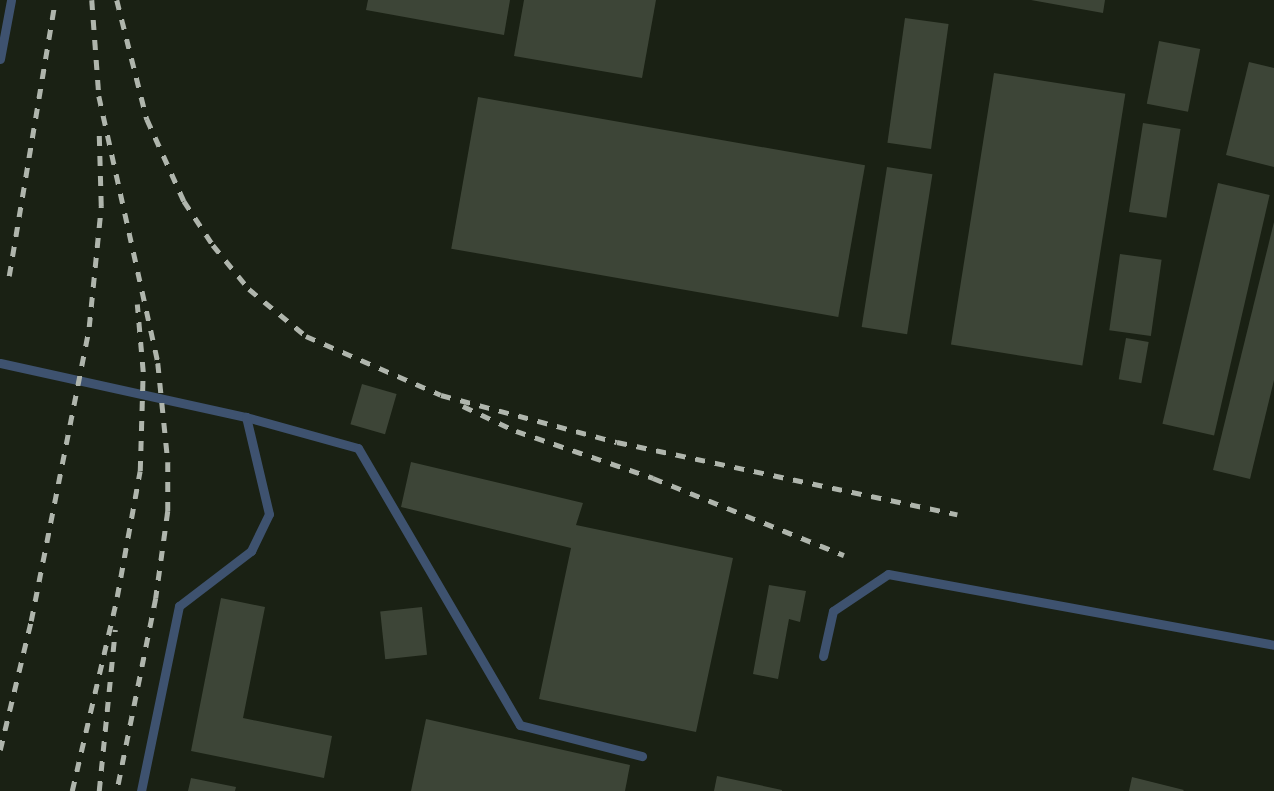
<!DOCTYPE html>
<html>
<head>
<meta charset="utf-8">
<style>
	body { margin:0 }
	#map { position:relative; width:1274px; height:791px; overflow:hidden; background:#1a2114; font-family:"Alegreya Sans",sans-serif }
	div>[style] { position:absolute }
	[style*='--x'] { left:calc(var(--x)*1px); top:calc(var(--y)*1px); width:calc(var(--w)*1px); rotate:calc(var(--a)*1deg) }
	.building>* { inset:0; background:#3d4537; transform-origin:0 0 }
	.service>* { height:9px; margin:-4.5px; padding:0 4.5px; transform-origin:4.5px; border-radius:4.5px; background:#3e526f }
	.rail>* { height:4.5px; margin-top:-2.25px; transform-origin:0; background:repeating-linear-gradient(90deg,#afb5ac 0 10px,transparent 0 20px) }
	span { translate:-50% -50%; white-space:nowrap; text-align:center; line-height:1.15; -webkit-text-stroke:5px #11180b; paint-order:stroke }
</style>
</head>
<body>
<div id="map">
	<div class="building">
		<div style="clip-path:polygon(368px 0,510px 0,504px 35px,366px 10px)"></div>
		<div style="clip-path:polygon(524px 0,656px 0,642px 78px,514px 56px)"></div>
		<div style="clip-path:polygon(1031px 0,1105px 0,1103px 13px)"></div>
		<div style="left:905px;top:18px;width:44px;height:126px;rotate:8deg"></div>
		<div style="left:1159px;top:41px;width:42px;height:64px;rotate:11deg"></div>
		<div style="clip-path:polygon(1249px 62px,1274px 68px,1274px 167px,1226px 155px)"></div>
		<div style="left:994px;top:73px;width:133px;height:275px;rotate:9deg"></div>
		<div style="left:478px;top:97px;width:393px;height:154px;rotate:10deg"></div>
		<div style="left:1143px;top:123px;width:38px;height:90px;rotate:9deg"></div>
		<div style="left:887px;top:167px;width:46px;height:162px;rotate:9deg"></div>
		<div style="left:1218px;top:183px;width:53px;height:247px;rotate:13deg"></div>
		<div style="clip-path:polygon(1274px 222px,1274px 380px,1250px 479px,1213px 470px)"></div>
		<div style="left:1120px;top:254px;width:42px;height:77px;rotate:8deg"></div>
		<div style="left:1126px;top:338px;width:23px;height:42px;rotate:10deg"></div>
		<div style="left:362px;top:384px;width:36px;height:42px;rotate:16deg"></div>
		<div style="clip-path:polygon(411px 462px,583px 503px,576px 525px,733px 558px,696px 732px,539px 699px,571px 548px,401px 507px)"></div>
		<div style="clip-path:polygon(769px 585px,806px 591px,800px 622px,789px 619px,778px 679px,753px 674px)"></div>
		<div style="clip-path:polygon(221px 598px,265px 607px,243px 718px,332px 736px,324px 778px,191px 751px)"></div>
		<div style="left:422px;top:607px;width:48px;height:42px;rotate:84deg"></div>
		<div style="clip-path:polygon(426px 719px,630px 765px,625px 791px,411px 791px)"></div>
		<div style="clip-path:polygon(717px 776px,782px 790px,782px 791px,714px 791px)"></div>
		<div style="clip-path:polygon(1132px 777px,1184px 790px,1183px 791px,1129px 791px)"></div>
		<div style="clip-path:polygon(191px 778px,236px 787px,235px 791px,188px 791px)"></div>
	</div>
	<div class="service">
		<div style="--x:0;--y:59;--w:60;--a:-79.4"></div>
		<div style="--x:0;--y:363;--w:252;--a:12.4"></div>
		<div style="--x:246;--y:417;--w:116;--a:15.5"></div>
		<div style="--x:358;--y:448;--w:321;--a:59.7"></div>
		<div style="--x:520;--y:725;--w:126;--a:14.3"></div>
		<div style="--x:823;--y:656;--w:46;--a:-77.5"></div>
		<div style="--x:833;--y:611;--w:66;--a:-33.9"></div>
		<div style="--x:888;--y:574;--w:392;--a:10.4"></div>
		<div style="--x:141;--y:791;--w:189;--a:-78.4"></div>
		<div style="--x:179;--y:606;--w:91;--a:-37.4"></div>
		<div style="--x:251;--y:551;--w:41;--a:-64.1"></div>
		<div style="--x:269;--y:514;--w:100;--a:-103.3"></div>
	</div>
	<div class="rail">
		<div style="--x:92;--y:0;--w:96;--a:85.8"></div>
		<div style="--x:99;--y:96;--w:273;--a:77.5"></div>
		<div style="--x:158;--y:363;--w:100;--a:84.2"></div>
		<div style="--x:168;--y:462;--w:49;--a:90"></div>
		<div style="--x:168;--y:511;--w:88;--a:97.9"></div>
		<div style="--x:156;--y:598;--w:197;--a:101.4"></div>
		<div style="--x:117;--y:0;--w:123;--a:75.9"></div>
		<div style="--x:147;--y:119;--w:90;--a:65.7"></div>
		<div style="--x:184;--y:201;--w:53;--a:56.6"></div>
		<div style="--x:213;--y:245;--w:57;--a:50.7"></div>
		<div style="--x:249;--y:289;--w:74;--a:39.5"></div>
		<div style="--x:306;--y:336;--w:147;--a:23.6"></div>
		<div style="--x:441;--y:395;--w:182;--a:15"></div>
		<div style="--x:617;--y:442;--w:348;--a:12"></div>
		<div style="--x:9;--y:276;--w:280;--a:-80.5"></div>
		<div style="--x:463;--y:406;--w:59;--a:25.3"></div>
		<div style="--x:516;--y:431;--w:145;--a:18.9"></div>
		<div style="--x:653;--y:478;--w:206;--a:22"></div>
		<div style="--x:0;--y:750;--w:133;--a:-76.5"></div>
		<div style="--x:31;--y:621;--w:300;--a:-78.8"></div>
		<div style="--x:89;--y:327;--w:122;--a:-84.3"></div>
		<div style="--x:101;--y:206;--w:71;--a:-91.6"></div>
		<div style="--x:72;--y:791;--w:199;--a:-76.9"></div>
		<div style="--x:117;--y:597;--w:128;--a:-79.7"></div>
		<div style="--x:140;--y:471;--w:99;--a:-88.3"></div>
		<div style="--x:143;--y:372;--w:68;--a:-95"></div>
		<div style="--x:99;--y:791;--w:162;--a:-84.3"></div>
	</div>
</div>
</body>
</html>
